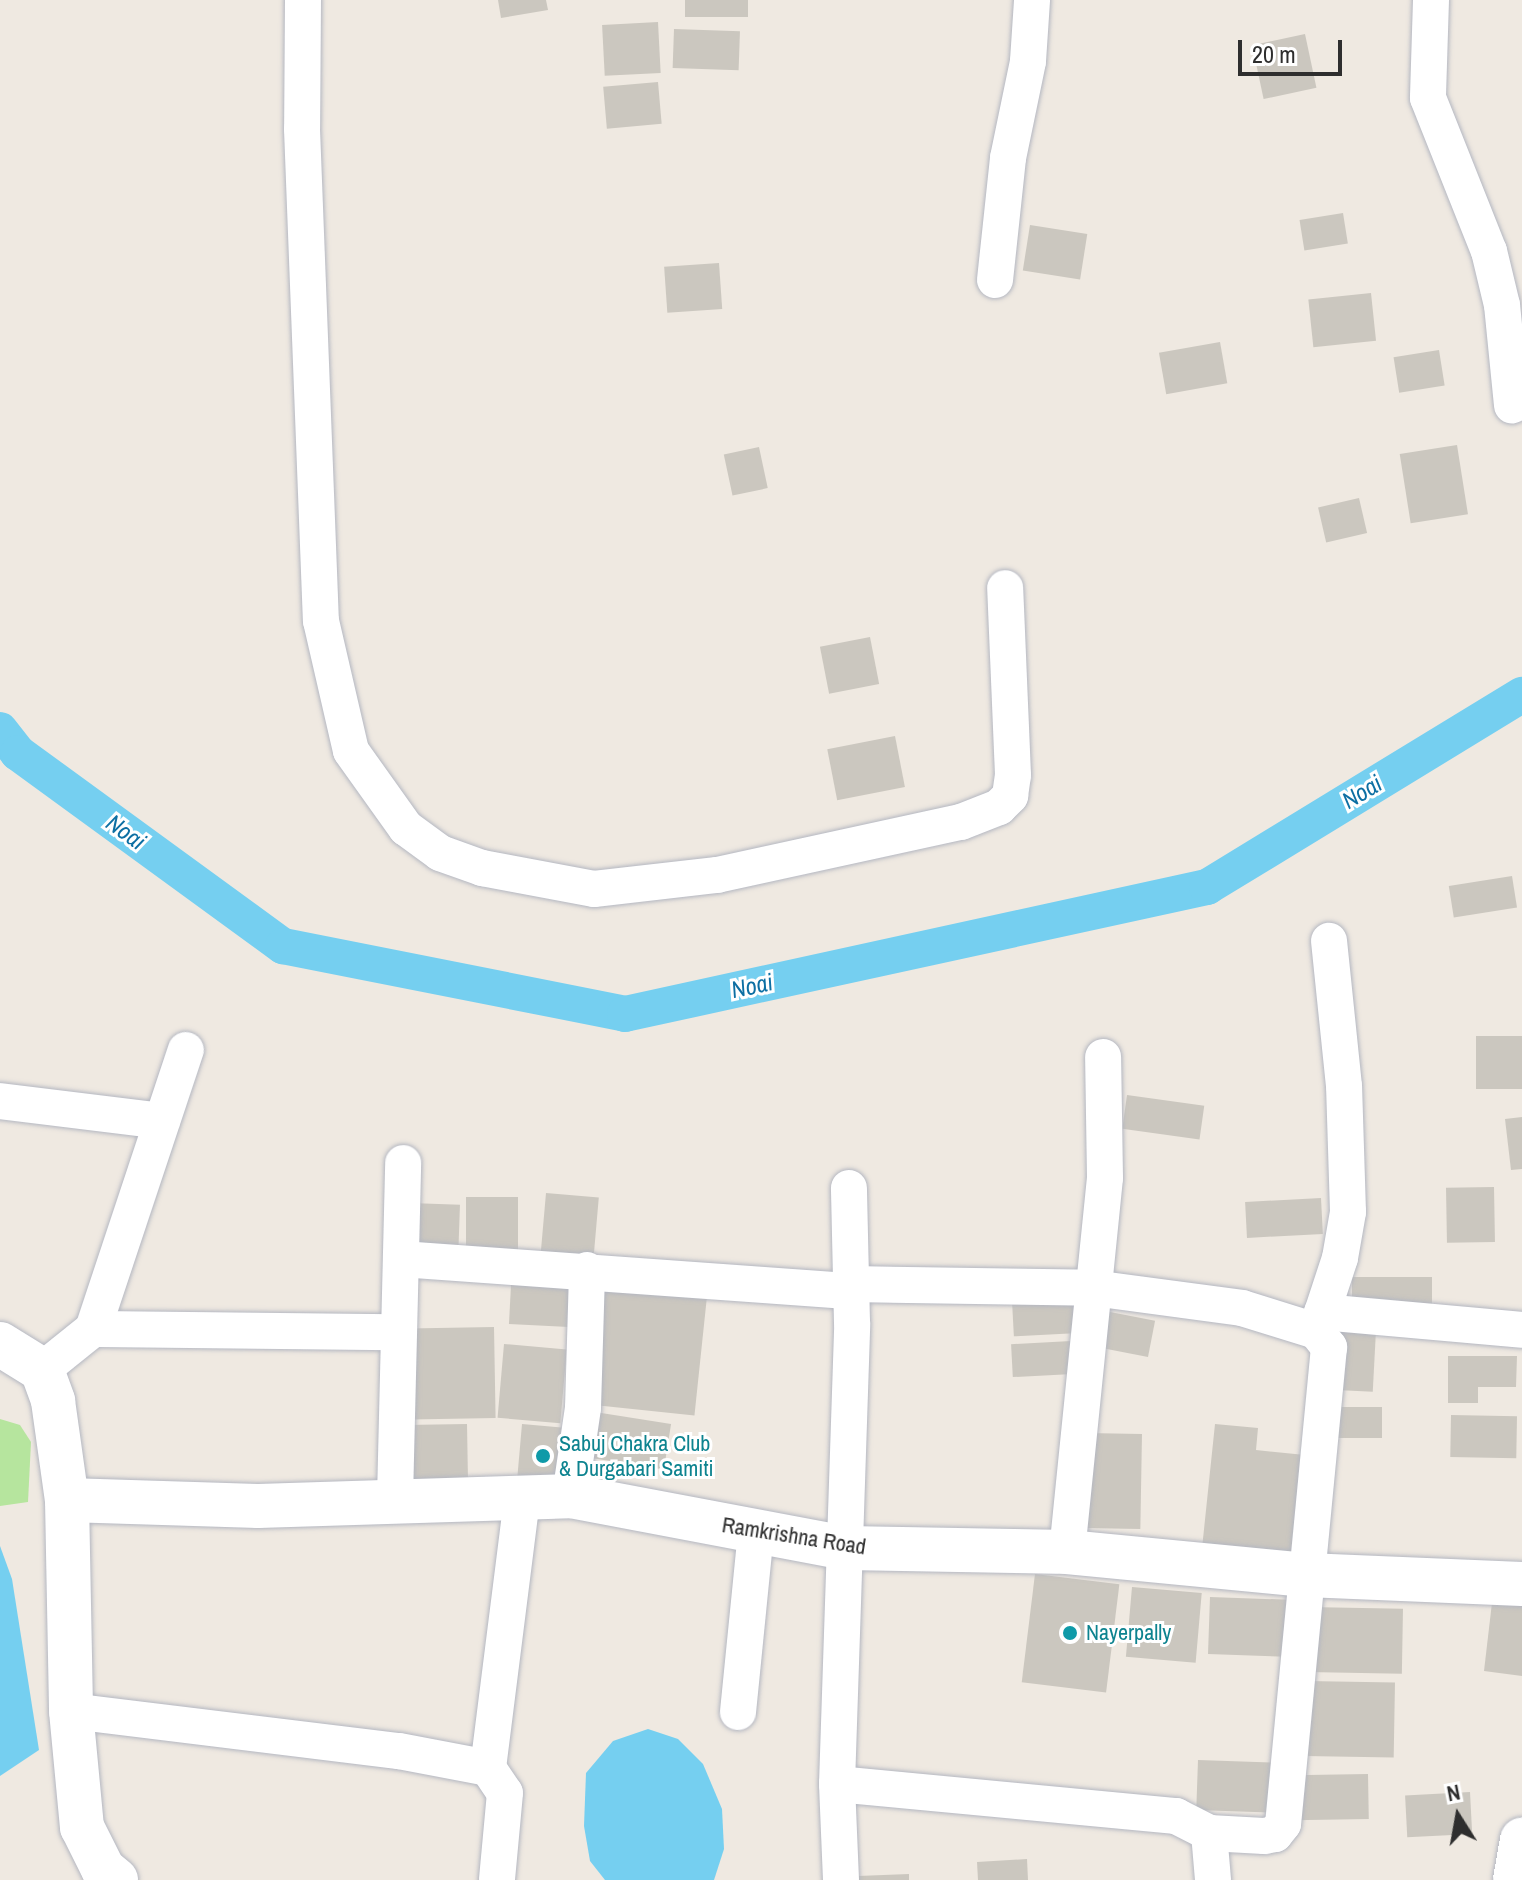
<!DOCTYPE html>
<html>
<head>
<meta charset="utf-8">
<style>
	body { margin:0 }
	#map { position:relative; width:1522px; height:1880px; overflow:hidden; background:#efe9e1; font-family:"Archivo Narrow",sans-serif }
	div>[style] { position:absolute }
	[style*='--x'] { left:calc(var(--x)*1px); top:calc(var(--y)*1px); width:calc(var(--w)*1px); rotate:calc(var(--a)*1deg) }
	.green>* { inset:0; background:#b6e59e }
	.water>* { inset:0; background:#75cff0 }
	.canal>* { height:36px; margin:-18px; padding:0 18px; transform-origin:18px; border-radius:18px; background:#75cff0 }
	.building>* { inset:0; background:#cbc7bf; transform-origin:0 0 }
	.roads { filter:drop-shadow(0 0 2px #b4b7c1) drop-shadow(0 0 2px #b4b7c1) }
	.street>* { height:36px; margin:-18px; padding:0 18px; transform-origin:18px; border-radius:18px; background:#fff }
	.secondary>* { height:44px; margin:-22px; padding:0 22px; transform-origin:22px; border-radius:22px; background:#fff }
	.dots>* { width:22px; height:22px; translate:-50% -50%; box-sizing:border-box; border:4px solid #fff; border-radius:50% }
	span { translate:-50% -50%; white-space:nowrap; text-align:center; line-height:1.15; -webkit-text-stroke:6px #fff; paint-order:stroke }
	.culture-label { font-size:22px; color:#0d838f }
	.left { translate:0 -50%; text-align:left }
	.street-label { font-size:22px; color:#2e2e2e }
	.water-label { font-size:24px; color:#0d6fa3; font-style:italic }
	.north { position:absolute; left:1418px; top:1776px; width:80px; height:80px; -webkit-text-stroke:6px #fff; paint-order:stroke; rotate:349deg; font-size:22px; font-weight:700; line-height:32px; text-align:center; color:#2e2e2e }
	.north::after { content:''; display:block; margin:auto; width:28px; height:36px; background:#2e2e2e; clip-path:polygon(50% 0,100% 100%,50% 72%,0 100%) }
	.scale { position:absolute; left:1238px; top:40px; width:104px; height:36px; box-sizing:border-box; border:4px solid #2e2e2e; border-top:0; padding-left:10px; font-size:24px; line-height:28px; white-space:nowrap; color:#2e2e2e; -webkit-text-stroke:6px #fff; paint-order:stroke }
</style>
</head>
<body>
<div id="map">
	<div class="green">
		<div style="clip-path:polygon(0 1419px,20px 1425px,31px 1442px,28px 1502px,0 1506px)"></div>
	</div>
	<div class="water">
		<div style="clip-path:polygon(0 1546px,12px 1579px,39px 1750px,0 1776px)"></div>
		<div style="clip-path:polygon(648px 1729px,678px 1739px,703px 1764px,722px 1809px,724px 1849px,714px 1880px,605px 1880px,590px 1861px,584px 1826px,586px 1773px,613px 1741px)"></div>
	</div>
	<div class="canal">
		<div style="--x:0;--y:730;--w:29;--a:52"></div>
		<div style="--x:18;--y:753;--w:328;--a:36.1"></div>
		<div style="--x:283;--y:946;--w:349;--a:11.2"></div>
		<div style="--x:625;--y:1014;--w:596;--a:-12.31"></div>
		<div style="--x:1207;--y:887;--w:369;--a:-31.4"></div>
	</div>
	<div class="building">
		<div style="clip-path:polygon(498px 0,546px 0,548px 10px,501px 18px)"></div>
		<div style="left:685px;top:0;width:63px;height:17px"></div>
		<div style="left:658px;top:22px;width:51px;height:56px;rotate:87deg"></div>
		<div style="left:674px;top:29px;width:66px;height:39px;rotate:2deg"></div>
		<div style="left:1305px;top:34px;width:55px;height:54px;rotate:78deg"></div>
		<div style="left:658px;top:82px;width:42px;height:55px;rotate:85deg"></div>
		<div style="left:1343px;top:213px;width:31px;height:44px;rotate:81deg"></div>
		<div style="left:1030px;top:225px;width:58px;height:46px;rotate:9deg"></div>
		<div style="left:719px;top:263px;width:46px;height:55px;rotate:86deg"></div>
		<div style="left:1371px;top:293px;width:48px;height:63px;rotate:84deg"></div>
		<div style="left:1220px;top:342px;width:42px;height:62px;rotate:80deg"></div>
		<div style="left:1439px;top:350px;width:36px;height:46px;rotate:81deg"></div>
		<div style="left:1457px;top:445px;width:70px;height:58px;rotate:81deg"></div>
		<div style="left:759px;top:447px;width:42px;height:36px;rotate:78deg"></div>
		<div style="left:1359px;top:498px;width:36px;height:42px;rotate:77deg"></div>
		<div style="left:870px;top:637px;width:48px;height:51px;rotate:79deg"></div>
		<div style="left:895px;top:736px;width:52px;height:69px;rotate:79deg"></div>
		<div style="left:1512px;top:876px;width:32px;height:64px;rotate:81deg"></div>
		<div style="left:1522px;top:1036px;width:53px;height:46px;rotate:90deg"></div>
		<div style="left:1127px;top:1095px;width:78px;height:34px;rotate:8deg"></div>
		<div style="clip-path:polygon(1522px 1117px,1522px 1169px,1511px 1170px,1505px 1119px)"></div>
		<div style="left:1494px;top:1187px;width:55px;height:48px;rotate:89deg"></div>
		<div style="left:546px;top:1193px;width:53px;height:59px;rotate:5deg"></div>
		<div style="left:466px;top:1197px;width:52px;height:61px"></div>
		<div style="left:1321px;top:1198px;width:36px;height:76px;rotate:87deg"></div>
		<div style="left:410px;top:1203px;width:50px;height:49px;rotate:2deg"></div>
		<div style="left:512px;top:1266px;width:75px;height:58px;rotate:3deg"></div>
		<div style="left:1352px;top:1277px;width:80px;height:32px"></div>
		<div style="left:600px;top:1281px;width:108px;height:124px;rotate:6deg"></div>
		<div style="left:1077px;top:1299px;width:34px;height:65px;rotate:87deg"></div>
		<div style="left:1105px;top:1311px;width:51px;height:37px;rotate:11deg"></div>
		<div style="left:494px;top:1327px;width:91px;height:85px;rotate:89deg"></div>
		<div style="left:1340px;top:1329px;width:36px;height:61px;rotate:3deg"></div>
		<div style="left:1071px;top:1341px;width:33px;height:60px;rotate:87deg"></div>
		<div style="left:504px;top:1344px;width:63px;height:74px;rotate:5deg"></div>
		<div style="clip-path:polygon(1448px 1356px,1517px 1356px,1516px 1387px,1478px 1387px,1478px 1403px,1448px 1403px)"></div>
		<div style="left:1337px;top:1407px;width:45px;height:31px"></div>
		<div style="left:595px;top:1412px;width:77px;height:46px;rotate:9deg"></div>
		<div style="left:1451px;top:1415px;width:66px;height:42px;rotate:1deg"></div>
		<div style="left:467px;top:1424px;width:60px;height:62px;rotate:89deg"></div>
		<div style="left:522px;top:1424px;width:48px;height:61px;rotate:5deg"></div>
		<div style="clip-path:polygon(1215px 1424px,1258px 1428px,1256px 1450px,1305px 1455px,1294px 1567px,1201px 1558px)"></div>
		<div style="left:1086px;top:1433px;width:56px;height:95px;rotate:1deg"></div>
		<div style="left:1035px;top:1574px;width:85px;height:109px;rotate:7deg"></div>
		<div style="left:1132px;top:1587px;width:70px;height:70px;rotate:5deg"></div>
		<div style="clip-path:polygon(1493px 1594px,1522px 1598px,1522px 1676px,1484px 1671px)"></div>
		<div style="left:1210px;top:1597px;width:79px;height:57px;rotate:2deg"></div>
		<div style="left:1308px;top:1607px;width:95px;height:65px;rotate:1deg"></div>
		<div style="left:1306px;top:1681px;width:89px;height:75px;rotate:1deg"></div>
		<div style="left:1198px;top:1760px;width:73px;height:50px;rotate:2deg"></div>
		<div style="left:1368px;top:1774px;width:45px;height:76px;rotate:89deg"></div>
		<div style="left:1470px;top:1792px;width:42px;height:65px;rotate:87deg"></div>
		<div style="clip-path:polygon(1027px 1859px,1028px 1880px,978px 1880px,977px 1862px)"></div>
		<div style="clip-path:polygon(909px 1874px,909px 1880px,858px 1880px,858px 1876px)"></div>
	</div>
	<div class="roads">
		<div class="street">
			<div style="--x:303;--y:0;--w:129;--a:90.4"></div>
			<div style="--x:302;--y:129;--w:492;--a:87.8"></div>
			<div style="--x:321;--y:621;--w:133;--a:77"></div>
			<div style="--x:351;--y:751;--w:95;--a:54.5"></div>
			<div style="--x:406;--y:828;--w:42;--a:36.3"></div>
			<div style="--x:440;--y:853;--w:45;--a:19.7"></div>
			<div style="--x:482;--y:868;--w:114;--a:10.6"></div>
			<div style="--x:594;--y:889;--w:124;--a:-6.5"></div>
			<div style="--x:717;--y:875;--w:250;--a:-12.3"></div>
			<div style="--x:961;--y:822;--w:41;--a:-21.5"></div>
			<div style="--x:999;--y:807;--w:16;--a:-45"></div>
			<div style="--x:1010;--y:796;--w:21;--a:-82"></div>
			<div style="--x:1013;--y:775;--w:187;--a:-92.4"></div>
			<div style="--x:1431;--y:0;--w:98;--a:91.8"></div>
			<div style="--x:1428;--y:98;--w:165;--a:68.3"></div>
			<div style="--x:1489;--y:251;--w:56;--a:76.5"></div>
			<div style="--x:1502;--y:305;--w:101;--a:84.3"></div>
			<div style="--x:995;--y:280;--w:123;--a:-83.9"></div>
			<div style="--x:1008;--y:158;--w:99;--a:-78.3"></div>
			<div style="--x:1028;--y:61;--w:61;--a:-86.2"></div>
			<div style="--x:0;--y:1101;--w:163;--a:7"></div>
			<div style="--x:401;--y:1259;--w:451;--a:4.1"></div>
			<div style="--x:851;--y:1284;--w:242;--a:0.9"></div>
			<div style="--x:1093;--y:1288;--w:150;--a:7.6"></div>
			<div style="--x:1242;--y:1308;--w:77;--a:17.3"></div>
			<div style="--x:1316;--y:1331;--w:21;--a:51"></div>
			<div style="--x:1329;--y:1347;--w:479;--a:95.5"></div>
			<div style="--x:1283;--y:1824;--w:13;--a:129"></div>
			<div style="--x:1275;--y:1834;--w:11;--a:170"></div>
			<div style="--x:1264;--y:1836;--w:55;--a:-176.9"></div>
			<div style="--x:1322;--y:1312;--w:201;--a:5.1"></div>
			<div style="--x:93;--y:1329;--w:306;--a:0.6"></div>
			<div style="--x:1316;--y:1331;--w:77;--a:-71.8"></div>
			<div style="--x:1340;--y:1258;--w:47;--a:-80.1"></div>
			<div style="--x:1348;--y:1212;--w:126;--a:-91.8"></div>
			<div style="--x:1344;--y:1086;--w:146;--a:-95.9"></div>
			<div style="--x:42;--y:1370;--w:65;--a:-38.8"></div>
			<div style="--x:93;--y:1329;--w:294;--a:-71.6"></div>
			<div style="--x:570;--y:1496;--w:89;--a:-81.6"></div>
			<div style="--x:583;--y:1408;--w:138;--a:-88.3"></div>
			<div style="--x:395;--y:1498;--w:335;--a:-88.6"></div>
			<div style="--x:1067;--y:1552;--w:376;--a:-84.2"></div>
			<div style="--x:1105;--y:1178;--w:121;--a:-90.9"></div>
			<div style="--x:71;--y:1711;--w:330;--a:7"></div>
			<div style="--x:399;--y:1751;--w:91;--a:10.8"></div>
			<div style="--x:488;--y:1768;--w:30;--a:56"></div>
			<div style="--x:505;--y:1793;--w:87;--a:95.3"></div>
			<div style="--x:738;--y:1712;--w:182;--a:-84.3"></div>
			<div style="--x:488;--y:1768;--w:273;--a:-82.8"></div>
			<div style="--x:837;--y:1784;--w:341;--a:5.4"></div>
			<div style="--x:1176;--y:1816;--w:37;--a:27"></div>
			<div style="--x:1209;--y:1833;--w:47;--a:85.1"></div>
			<div style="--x:841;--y:1880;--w:96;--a:-92.4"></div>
			<div style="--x:837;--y:1784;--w:461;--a:-88.1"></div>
			<div style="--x:852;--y:1323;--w:135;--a:-91.3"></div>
		</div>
		<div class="secondary">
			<div style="--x:0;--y:1344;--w:49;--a:31.8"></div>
			<div style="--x:42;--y:1370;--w:33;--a:70"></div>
			<div style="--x:53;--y:1401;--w:100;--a:82"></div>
			<div style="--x:67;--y:1500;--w:211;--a:88.9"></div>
			<div style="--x:71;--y:1711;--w:117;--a:84.6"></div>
			<div style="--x:82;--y:1827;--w:47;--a:63.4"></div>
			<div style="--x:103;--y:1869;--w:17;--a:40"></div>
			<div style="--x:67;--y:1500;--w:191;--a:1.8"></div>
			<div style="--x:258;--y:1506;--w:312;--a:-1.8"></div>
			<div style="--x:570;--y:1496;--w:281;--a:10.7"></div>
			<div style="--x:846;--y:1548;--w:221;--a:1"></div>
			<div style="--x:1067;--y:1552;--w:240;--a:5.5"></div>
			<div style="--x:1306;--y:1575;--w:216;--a:2.4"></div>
			<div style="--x:1515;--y:1880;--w:41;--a:-80.1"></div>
		</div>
	</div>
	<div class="dots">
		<div style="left:543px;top:1456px;background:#0f9aa8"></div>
		<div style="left:1070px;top:1633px;background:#0f9aa8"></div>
	</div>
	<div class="culture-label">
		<span class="left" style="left:559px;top:1456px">Sabuj Chakra Club<br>&amp; Durgabari Samiti</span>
		<span class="left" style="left:1086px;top:1633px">Nayerpally</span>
	</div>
	<div class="street-label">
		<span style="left:794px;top:1536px;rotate:9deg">Ramkrishna Road</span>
	</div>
	<div class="water-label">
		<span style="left:1362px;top:792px;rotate:-31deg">Noai</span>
		<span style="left:126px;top:832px;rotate:36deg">Noai</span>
		<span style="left:752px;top:986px;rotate:-12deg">Noai</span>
	</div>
	<div class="north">N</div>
	<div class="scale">20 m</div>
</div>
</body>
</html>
